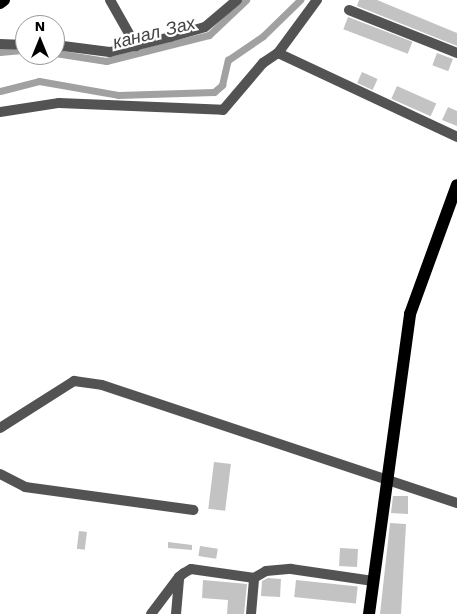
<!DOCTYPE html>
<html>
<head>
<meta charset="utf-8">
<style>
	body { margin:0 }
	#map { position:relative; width:457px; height:614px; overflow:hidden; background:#fff; font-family:"Work Sans",sans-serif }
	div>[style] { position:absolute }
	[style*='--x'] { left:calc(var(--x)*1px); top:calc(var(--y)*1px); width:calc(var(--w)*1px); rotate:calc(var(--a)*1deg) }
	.canal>* { height:7px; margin:-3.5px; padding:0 3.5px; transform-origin:3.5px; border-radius:3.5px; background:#a1a1a1 }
	.building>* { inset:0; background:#c3c3c3; transform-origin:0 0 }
	.minor>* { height:10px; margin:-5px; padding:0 5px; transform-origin:5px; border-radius:5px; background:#535353 }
	.major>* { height:12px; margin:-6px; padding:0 6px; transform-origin:6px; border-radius:6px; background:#000 }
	span { translate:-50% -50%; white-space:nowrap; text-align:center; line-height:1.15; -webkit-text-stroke:4.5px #fff; paint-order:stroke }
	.water-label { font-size:18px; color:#424242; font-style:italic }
	.north { position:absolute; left:15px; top:15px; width:50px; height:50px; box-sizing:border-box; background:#fff; border:1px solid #999; border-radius:50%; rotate:0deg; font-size:14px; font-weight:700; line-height:20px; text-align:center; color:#000 }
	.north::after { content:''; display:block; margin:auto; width:18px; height:22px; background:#000; clip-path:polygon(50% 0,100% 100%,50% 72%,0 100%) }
</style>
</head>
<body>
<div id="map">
	<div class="canal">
		<div style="--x:0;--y:52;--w:25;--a:-5"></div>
		<div style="--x:55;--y:53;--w:52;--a:8.9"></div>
		<div style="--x:106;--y:61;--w:106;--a:-14.2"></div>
		<div style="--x:209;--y:35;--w:51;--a:-43.4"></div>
		<div style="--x:0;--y:91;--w:40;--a:-14.4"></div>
		<div style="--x:39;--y:81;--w:80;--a:10"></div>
		<div style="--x:118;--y:95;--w:96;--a:-1.8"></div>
		<div style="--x:214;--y:92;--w:11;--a:-41"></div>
		<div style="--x:222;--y:85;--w:26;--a:-77"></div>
		<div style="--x:228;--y:60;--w:42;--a:-34.4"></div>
		<div style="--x:263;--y:36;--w:52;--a:-44.2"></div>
	</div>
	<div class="building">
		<div style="clip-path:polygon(359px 0,377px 0,457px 33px,457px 46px,357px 6px)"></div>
		<div style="left:348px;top:17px;width:69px;height:13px;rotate:21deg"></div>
		<div style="left:437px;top:53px;width:17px;height:13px;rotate:21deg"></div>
		<div style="left:362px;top:72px;width:17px;height:12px;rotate:24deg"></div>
		<div style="left:397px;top:86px;width:43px;height:14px;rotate:24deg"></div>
		<div style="clip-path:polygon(448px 107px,457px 111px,457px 126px,442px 120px)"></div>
		<div style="left:214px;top:462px;width:17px;height:47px;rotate:7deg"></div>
		<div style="clip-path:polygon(393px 496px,408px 496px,408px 514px,391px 513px)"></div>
		<div style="clip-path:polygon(390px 523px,406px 524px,401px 614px,380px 614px)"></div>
		<div style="left:79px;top:531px;width:8px;height:18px;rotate:7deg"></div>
		<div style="clip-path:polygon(168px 542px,192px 545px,192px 550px,168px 548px)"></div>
		<div style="left:200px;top:546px;width:18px;height:10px;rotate:9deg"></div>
		<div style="left:340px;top:548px;width:18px;height:18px;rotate:3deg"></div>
		<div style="clip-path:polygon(268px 578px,281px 579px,280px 597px,261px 596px,262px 581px)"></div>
		<div style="clip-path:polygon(203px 580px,247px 584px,244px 614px,227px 614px,228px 600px,202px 598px)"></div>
		<div style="left:296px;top:580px;width:62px;height:17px;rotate:6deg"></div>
	</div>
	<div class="minor">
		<div style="--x:110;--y:0;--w:53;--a:60.5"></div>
		<div style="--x:349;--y:10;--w:116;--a:21.7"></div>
		<div style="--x:0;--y:44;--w:25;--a:2"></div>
		<div style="--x:55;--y:45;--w:55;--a:7.3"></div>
		<div style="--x:110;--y:52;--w:62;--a:-14"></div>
		<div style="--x:170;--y:37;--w:36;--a:-16"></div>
		<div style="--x:205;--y:27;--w:42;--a:-40.2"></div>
		<div style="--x:278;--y:53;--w:198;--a:25.1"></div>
		<div style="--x:0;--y:112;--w:60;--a:-8.7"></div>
		<div style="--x:59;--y:103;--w:164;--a:2.4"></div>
		<div style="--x:223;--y:110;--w:62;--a:-49.6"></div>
		<div style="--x:263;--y:63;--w:18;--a:-34"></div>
		<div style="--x:278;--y:53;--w:66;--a:-53.7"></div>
		<div style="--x:0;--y:428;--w:88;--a:-32.4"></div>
		<div style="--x:74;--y:381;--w:28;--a:8"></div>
		<div style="--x:102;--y:385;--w:374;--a:18.4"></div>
		<div style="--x:0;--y:474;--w:28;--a:27"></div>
		<div style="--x:25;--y:487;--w:170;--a:7.8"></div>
		<div style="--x:254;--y:578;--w:14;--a:-30"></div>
		<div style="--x:266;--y:571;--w:25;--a:-5"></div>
		<div style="--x:291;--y:569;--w:83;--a:8.3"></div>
		<div style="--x:151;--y:614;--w:46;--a:-52.9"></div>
		<div style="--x:176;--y:614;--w:37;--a:-85"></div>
		<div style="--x:179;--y:577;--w:6;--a:-39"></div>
		<div style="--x:184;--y:573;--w:8;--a:-30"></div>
		<div style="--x:191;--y:569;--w:64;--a:8.1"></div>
		<div style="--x:251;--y:614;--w:36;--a:-85"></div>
	</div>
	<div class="major">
		<div style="--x:0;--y:3;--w:5;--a:-37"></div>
		<div style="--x:369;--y:614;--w:303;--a:-82.2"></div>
		<div style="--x:410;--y:314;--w:137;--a:-70"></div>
	</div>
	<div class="water-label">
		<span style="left:154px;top:33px;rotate:-14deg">канал Зах</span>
	</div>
	<div class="north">N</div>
</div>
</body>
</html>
